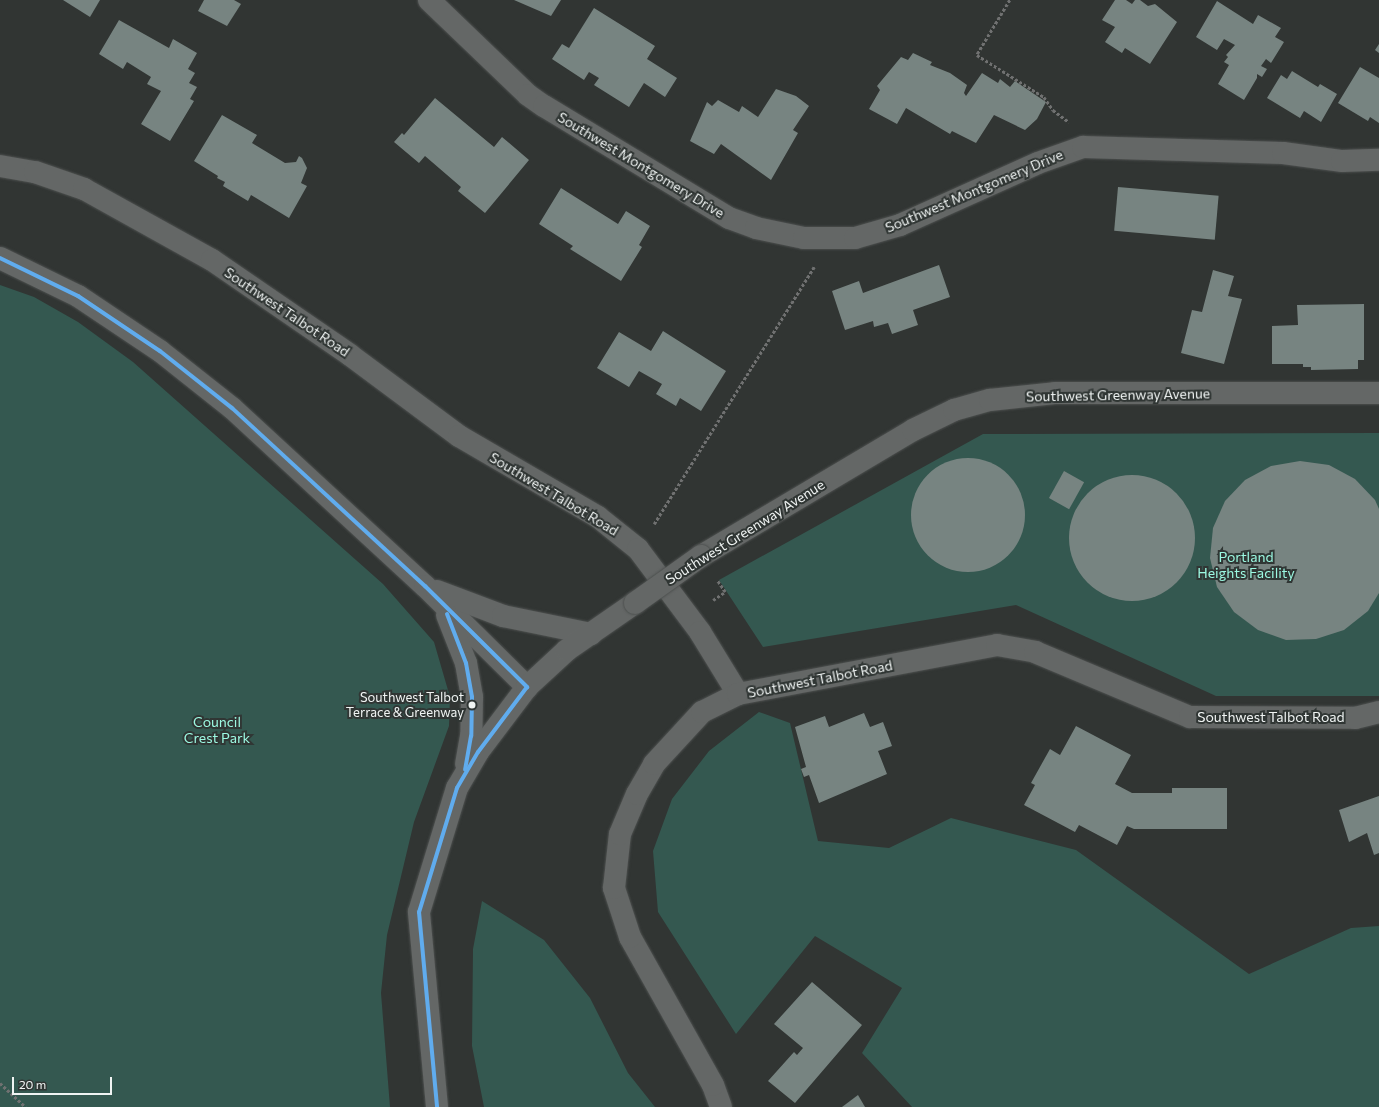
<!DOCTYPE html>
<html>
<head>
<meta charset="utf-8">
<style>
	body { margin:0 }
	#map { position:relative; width:1379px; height:1107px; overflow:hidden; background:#313533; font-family:Commissioner,sans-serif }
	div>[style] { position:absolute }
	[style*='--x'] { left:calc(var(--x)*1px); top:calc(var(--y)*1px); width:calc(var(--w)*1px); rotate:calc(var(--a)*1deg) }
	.green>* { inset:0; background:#345850 }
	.building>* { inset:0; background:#778481; transform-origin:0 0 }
	.round { border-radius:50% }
	.path>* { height:2.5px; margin-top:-1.25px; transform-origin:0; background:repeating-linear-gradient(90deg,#707171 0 3px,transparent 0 5px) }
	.roads { filter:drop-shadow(0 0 1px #4d504f) drop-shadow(0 0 1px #4d504f) }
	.minor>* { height:22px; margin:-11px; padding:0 11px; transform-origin:11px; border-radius:11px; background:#646766 }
	.bridges { filter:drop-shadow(0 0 1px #4d504f) drop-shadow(0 0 1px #4d504f) }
	.minor-bridge>* { height:22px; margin:-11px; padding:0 11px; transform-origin:11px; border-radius:11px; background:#646766 }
	.bus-1>* { height:4px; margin:-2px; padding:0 2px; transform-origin:2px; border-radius:2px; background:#60acee }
	.dots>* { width:11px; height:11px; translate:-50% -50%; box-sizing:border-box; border:2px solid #303634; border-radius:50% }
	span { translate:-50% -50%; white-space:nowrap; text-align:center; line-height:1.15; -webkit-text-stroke:4px #303634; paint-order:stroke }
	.bus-label { font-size:13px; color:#f0f4f3 }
	.right { translate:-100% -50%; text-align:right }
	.street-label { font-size:14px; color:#f0f4f3 }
	.park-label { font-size:14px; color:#9cf9e2 }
	.scale { position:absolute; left:12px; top:1077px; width:100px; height:18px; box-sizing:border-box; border:2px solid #f0f4f3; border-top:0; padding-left:5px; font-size:12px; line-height:14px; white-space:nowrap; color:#f0f4f3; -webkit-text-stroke:3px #303634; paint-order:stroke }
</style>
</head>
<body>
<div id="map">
	<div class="green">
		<div style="clip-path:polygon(0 285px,34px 297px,78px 322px,133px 362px,383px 584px,434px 642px,450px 697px,449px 726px,414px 822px,387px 935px,381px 993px,390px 1107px,0 1107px)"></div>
		<div style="clip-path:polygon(1379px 433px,1379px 696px,1216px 696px,1016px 605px,763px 647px,719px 580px,983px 434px)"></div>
		<div style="clip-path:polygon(759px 712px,790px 723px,818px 841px,889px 848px,951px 818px,1076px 850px,1249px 974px,1351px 928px,1379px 926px,1379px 1107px,912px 1107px,862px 1053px,902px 988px,815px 936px,736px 1034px,658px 912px,653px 851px,672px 799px,709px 751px)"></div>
		<div style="clip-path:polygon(482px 901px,544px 940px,590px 998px,628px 1073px,655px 1107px,484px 1107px,472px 1046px,473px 949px)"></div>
	</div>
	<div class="building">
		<div style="clip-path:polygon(63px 0,100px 0,90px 17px)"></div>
		<div style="clip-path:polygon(204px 0,234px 0,241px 4px,227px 26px,198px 11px)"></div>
		<div style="clip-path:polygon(514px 0,561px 0,551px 16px)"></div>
		<div style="clip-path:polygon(1115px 0,1126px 0,1132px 4px,1135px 0,1140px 0,1148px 6px,1155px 4px,1177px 22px,1150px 64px,1125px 48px,1122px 53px,1105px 42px,1115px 27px,1102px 20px)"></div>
		<div style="clip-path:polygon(1217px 1px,1253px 24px,1258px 15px,1281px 28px,1275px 37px,1284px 42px,1271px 63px,1266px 59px,1261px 66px,1267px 69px,1262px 77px,1257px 74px,1257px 78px,1244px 100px,1218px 84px,1229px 65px,1224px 62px,1228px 57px,1226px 55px,1235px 45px,1224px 39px,1217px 50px,1196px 37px)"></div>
		<div style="clip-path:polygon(594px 8px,655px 46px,647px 59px,677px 78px,665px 97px,644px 83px,629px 107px,594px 85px,599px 78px,589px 72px,584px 80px,552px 59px,562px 44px,569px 48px)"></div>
		<div style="clip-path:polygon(119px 20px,169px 48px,173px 39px,197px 53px,188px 69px,195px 73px,189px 83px,197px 87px,190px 99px,194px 101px,170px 141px,141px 124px,161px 91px,147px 84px,151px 77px,127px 62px,123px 69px,99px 54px)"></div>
		<div style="clip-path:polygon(1379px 44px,1379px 53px,1375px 50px)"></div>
		<div style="clip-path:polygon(913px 53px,932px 62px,930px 65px,950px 73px,967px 85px,964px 93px,966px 96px,982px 73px,998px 83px,1000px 79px,1010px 87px,1015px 81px,1046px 102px,1037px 119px,1025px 130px,994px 115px,976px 143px,952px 131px,950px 134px,906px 108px,897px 124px,869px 109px,880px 90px,877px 86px,901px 57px,908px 60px)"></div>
		<div style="clip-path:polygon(1360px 67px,1379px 78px,1379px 123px,1370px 117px,1368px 121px,1338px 103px)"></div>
		<div style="clip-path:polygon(1292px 71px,1318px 87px,1320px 84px,1337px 94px,1321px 122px,1304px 111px,1300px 118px,1267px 98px,1281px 75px,1287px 79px)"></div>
		<div style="clip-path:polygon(776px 89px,796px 96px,809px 106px,793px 130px,798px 133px,771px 180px,721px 144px,714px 154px,690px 141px,707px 102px,712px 106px,718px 100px,739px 112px,742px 106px,758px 117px)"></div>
		<div style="clip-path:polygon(435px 98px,494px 147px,502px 137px,529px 160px,485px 213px,458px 191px,461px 187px,425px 156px,419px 163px,394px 142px,402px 133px,404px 135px)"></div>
		<div style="clip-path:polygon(222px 115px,257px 135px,252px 143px,285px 163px,296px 162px,299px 156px,302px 158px,307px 168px,301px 183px,307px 186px,289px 218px,251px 195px,248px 201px,223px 186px,225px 182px,217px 178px,218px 176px,194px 161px)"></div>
		<div style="left:1118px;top:187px;width:101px;height:44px;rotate:5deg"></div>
		<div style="clip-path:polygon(561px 188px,618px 224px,626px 211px,650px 226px,639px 245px,642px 247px,621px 281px,570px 249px,573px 246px,539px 224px)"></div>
		<div style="clip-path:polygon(939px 265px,950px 297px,913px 310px,918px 325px,892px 334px,888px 323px,874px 327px,873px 321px,845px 330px,832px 291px,859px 281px,863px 293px)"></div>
		<div style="clip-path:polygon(1213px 270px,1234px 276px,1228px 296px,1242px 299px,1224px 364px,1181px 353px,1192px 310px,1202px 312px)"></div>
		<div style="clip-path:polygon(1364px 304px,1364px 360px,1358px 360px,1358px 369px,1311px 370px,1311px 367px,1303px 367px,1303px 364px,1272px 364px,1272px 326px,1298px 325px,1297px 305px)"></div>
		<div style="clip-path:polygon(663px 331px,726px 371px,701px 411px,680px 398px,676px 406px,656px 394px,662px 384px,639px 371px,629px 387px,597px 368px,619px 332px,651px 351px)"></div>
		<div class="round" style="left:911px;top:458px;width:114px;height:114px"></div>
		<div style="clip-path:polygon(1300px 461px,1329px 465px,1355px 479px,1375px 500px,1379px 509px,1379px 593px,1368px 611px,1344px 630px,1316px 639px,1286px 640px,1258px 630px,1234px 612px,1217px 587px,1210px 558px,1213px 528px,1225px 501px,1245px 480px,1271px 466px)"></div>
		<div style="left:1064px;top:471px;width:23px;height:31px;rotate:29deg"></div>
		<div class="round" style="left:1069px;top:475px;width:126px;height:126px"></div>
		<div style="clip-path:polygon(864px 713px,870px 727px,883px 722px,892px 746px,878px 751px,887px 774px,819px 803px,809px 775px,804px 777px,801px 769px,806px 767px,795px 727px,825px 716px,829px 727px)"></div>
		<div style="clip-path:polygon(1076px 726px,1131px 755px,1115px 784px,1132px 793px,1172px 793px,1172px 788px,1227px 788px,1227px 829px,1134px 829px,1127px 826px,1117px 845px,1079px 825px,1075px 832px,1024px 805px,1035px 785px,1031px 783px,1050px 749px,1060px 755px)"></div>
		<div style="clip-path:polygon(1379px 796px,1379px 853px,1374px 855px,1367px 833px,1349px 842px,1339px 810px)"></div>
		<div style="clip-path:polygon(812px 982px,862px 1025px,795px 1103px,768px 1081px,794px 1052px,797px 1055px,803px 1048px,774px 1024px)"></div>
		<div style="clip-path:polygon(858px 1095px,865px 1107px,842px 1107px)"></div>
	</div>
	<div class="path">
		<div style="--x:1010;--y:0;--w:64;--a:121"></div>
		<div style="--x:977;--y:55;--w:79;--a:32.1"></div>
		<div style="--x:1044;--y:97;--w:16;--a:55"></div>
		<div style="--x:1053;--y:110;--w:20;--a:37"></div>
		<div style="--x:654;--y:524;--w:303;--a:-58.1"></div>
		<div style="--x:713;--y:600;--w:14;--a:-34"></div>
		<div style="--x:725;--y:592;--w:14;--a:-124"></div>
		<div style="--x:0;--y:1083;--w:35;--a:43"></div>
	</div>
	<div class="roads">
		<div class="minor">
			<div style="--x:429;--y:0;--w:137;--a:43.8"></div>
			<div style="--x:528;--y:95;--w:19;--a:35"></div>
			<div style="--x:544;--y:106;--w:216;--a:31.2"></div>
			<div style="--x:729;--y:218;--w:29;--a:20"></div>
			<div style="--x:756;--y:228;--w:49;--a:11.8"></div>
			<div style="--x:804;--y:238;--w:51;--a:0"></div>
			<div style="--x:855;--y:238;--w:47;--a:-16.1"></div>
			<div style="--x:900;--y:225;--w:151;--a:-24.2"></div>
			<div style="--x:1038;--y:163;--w:48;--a:-19.6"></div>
			<div style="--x:1083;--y:147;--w:200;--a:1.7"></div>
			<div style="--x:1283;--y:153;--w:60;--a:7.7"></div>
			<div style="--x:1342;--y:161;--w:37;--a:-2"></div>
			<div style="--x:0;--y:166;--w:36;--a:10"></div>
			<div style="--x:35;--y:172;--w:52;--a:19.1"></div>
			<div style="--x:84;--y:189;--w:146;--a:29"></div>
			<div style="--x:212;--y:260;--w:168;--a:34.5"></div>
			<div style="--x:350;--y:355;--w:136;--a:36.6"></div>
			<div style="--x:459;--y:436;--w:161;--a:30.2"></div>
			<div style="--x:598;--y:517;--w:51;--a:38.7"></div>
			<div style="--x:638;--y:549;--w:104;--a:53.2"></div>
			<div style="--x:700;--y:632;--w:73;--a:58.5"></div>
			<div style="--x:0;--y:258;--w:87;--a:26"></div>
			<div style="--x:78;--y:296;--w:99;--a:33.9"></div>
			<div style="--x:160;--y:351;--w:92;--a:38.4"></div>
			<div style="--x:232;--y:408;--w:263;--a:42.7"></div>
			<div style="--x:425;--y:586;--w:144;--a:44.7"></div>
			<div style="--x:701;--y:556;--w:247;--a:-30.7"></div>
			<div style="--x:913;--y:430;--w:46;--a:-26"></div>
			<div style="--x:954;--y:410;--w:37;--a:-16"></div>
			<div style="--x:990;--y:400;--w:65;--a:-6.1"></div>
			<div style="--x:1055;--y:393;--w:324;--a:0"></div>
			<div style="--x:437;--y:591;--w:71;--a:20.7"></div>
			<div style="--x:503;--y:616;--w:90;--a:11.6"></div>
			<div style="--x:447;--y:615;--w:52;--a:68.4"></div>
			<div style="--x:466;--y:663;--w:35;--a:80"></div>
			<div style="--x:472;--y:697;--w:39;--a:91"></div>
			<div style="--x:471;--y:736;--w:28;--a:100"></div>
			<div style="--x:437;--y:1107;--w:196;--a:-95.3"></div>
			<div style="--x:419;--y:912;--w:130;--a:-73"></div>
			<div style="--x:457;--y:788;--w:42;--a:-59.7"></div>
			<div style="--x:478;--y:752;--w:81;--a:-53"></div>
			<div style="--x:527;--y:687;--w:54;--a:-42.8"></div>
			<div style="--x:567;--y:650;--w:83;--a:-34.7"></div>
			<div style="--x:721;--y:1107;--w:23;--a:-110"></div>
			<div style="--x:713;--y:1085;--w:170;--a:-119.3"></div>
			<div style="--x:630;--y:937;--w:52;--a:-108.1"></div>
			<div style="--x:614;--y:888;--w:54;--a:-83.7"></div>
			<div style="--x:620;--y:834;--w:43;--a:-67"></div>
			<div style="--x:637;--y:794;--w:34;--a:-60"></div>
			<div style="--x:654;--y:764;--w:71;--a:-47.3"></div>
			<div style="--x:702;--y:712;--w:40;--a:-26.6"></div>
			<div style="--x:738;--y:694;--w:264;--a:-10.7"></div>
			<div style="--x:997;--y:645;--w:39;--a:10"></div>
			<div style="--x:1035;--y:652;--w:168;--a:22.8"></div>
			<div style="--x:1190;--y:717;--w:165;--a:0.3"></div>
			<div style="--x:1355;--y:718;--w:25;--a:-14"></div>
		</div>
	</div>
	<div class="bridges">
		<div class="minor-bridge">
			<div style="--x:635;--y:603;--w:81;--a:-35.5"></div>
		</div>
	</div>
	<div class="bus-1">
		<div style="--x:0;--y:258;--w:87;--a:26"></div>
		<div style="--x:78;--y:296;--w:99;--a:33.9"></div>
		<div style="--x:160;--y:351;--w:92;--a:38.4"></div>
		<div style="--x:232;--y:408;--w:263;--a:42.7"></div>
		<div style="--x:425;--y:586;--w:144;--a:44.7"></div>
		<div style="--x:527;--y:687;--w:81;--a:127"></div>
		<div style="--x:478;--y:752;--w:42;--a:120.3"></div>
		<div style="--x:457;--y:788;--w:130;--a:107"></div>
		<div style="--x:419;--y:912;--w:196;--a:84.7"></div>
		<div style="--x:447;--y:614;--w:53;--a:68.8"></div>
		<div style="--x:466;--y:663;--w:35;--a:80"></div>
		<div style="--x:472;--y:697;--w:39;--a:91"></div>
		<div style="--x:471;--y:736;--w:34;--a:100"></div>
	</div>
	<div class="dots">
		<div style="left:472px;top:705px;background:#f0f4f3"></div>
	</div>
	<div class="bus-label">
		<span class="right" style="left:464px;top:705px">Southwest Talbot<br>Terrace &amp; Greenway</span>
	</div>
	<div class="street-label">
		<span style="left:641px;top:165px;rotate:31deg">Southwest Montgomery Drive</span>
		<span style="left:974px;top:191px;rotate:-23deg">Southwest Montgomery Drive</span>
		<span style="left:287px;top:312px;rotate:34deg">Southwest Talbot Road</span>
		<span style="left:1118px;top:395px;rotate:-1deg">Southwest Greenway Avenue</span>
		<span style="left:554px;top:494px;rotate:31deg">Southwest Talbot Road</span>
		<span style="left:745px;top:532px;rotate:-32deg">Southwest Greenway Avenue</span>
		<span style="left:820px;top:679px;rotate:-11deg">Southwest Talbot Road</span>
		<span style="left:1271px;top:717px">Southwest Talbot Road</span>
	</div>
	<div class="park-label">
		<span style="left:1246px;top:565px">Portland<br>Heights Facility</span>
		<span style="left:217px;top:730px">Council<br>Crest Park</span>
	</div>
	<div class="scale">20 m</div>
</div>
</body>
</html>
